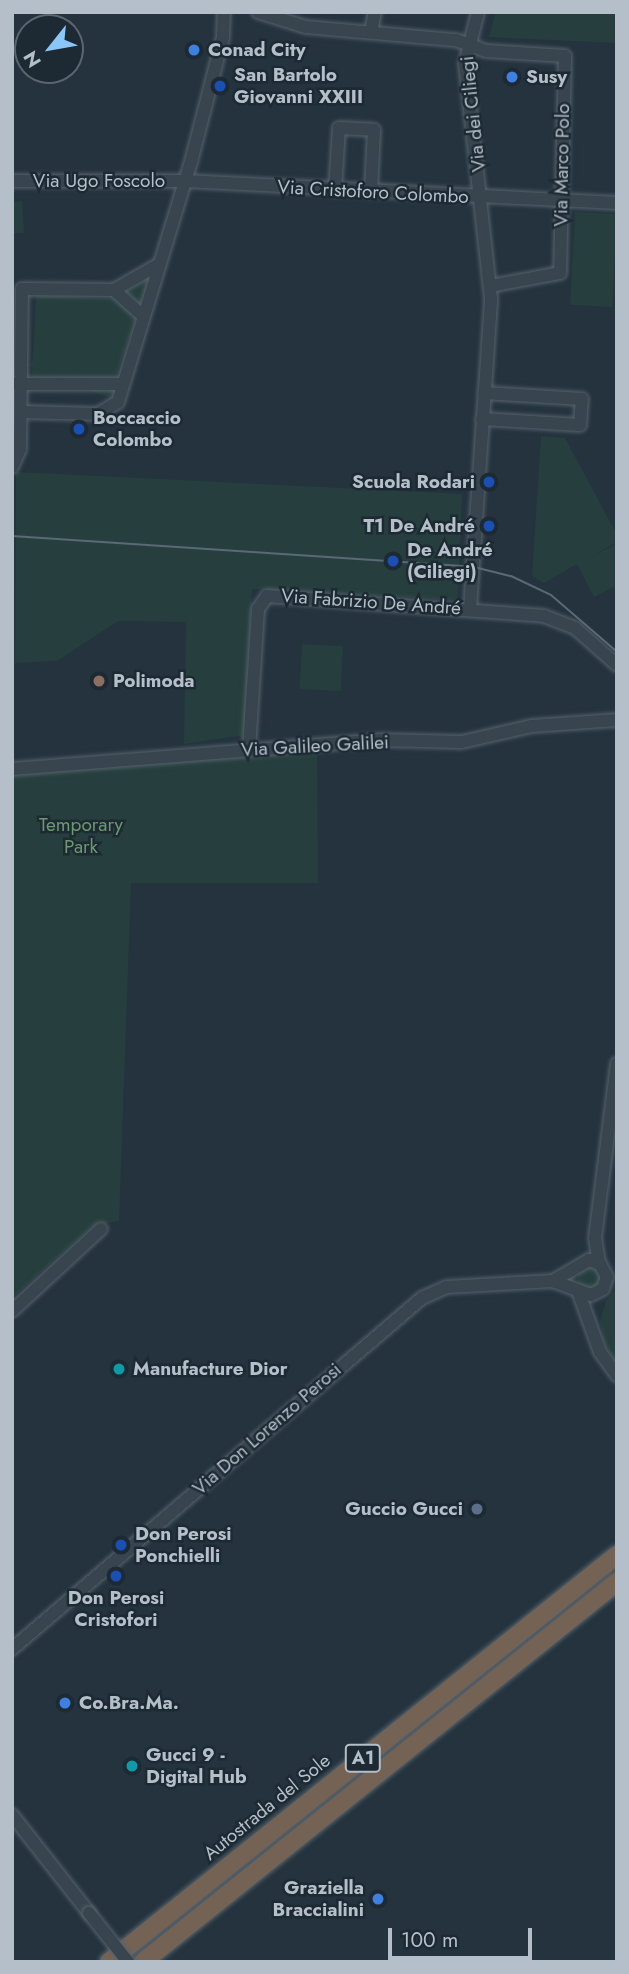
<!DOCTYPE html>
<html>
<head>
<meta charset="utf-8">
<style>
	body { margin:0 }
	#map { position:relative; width:629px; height:1974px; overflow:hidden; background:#24333e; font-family:Jost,sans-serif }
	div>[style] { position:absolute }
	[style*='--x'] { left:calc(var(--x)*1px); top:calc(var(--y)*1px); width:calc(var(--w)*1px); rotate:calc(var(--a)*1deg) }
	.green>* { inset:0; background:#263f3e; transform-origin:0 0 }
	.round { border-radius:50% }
	.roads { filter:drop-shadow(0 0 2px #56626c) drop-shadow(0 0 2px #56626c) }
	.minor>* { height:12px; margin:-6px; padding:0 6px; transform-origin:6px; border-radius:6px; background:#38454e }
	.highway>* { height:18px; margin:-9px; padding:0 9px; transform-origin:9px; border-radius:9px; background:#746355 }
	.tram>* { height:2px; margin:-1px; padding:0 1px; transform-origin:1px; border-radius:1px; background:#5a6975 }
	.bridges { filter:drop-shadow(0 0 2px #56626c) drop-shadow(0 0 2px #56626c) }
	.minor-bridge>* { height:12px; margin:-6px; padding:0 6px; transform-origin:6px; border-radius:6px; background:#38454e }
	.dots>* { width:19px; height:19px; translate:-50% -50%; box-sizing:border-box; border:4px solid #1d2a33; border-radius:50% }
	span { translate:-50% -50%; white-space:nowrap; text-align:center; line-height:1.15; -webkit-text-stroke:5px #1d2a33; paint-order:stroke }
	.shield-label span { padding:2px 5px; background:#1d2a33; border:2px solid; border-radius:5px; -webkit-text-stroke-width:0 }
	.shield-label { font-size:18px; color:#b4bfc9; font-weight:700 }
	.poi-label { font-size:19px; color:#b4bfc9; font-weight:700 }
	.left { translate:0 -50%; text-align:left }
	.right { translate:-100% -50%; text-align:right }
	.street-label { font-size:19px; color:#b4bfc9 }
	.park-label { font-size:19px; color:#6b9a6e }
	.frame { position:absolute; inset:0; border:14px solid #b4bfc9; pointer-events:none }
	.north { position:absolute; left:14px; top:14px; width:70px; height:70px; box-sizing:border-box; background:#1d2a33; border:2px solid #59666f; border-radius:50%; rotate:239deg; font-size:19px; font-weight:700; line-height:28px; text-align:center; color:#b4bfc9 }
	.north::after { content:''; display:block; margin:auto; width:24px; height:32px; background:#8ac6f8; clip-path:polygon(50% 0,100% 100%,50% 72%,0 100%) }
	.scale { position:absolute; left:388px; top:1928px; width:144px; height:32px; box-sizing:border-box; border:4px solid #b4bfc9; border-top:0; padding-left:9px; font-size:21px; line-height:24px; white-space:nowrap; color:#b4bfc9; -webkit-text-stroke:5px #1d2a33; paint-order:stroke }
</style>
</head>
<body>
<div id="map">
	<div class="green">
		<div style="clip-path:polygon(496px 12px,617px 12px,617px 43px,489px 37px)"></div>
		<div style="clip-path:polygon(22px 201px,24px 233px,12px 233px,12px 202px)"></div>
		<div style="left:575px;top:212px;width:42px;height:93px;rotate:3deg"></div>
		<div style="clip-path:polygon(150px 277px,140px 304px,127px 292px)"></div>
		<div style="clip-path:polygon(36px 295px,114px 299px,125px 305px,136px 317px,115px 379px,32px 379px)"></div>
		<div style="left:114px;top:388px;width:11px;height:86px;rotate:112deg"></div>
		<div style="clip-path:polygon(541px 436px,565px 438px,617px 535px,617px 542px,592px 556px,617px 544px,617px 585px,594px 597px,577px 564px,544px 583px,532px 576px)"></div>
		<div style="clip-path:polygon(16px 472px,462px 494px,458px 600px,252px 589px,246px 735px,184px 744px,186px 622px,118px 621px,57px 661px,15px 663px)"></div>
		<div style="left:302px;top:644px;width:41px;height:45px;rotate:3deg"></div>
		<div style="clip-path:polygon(317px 748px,318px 883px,131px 883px,119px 1221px,92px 1226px,12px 1298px,12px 773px)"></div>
		<div class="round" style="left:578px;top:1267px;width:22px;height:22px"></div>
		<div style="clip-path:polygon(617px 1289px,616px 1356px,617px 1365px,604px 1342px,600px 1321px,606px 1301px)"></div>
	</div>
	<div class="roads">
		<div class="minor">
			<div style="--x:258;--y:12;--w:50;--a:17.4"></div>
			<div style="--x:306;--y:27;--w:151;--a:5"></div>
			<div style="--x:456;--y:40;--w:33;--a:20"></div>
			<div style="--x:487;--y:51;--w:78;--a:3.7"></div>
			<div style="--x:565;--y:56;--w:217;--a:91.3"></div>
			<div style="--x:560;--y:273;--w:71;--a:169.5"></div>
			<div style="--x:371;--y:32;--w:20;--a:-79"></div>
			<div style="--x:12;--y:181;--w:173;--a:0"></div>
			<div style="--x:185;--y:181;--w:433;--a:2.9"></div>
			<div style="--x:335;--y:190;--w:62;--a:-86.3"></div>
			<div style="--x:339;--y:128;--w:35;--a:3"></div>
			<div style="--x:374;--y:130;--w:62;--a:92.8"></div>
			<div style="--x:114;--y:290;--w:39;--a:42"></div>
			<div style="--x:12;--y:384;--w:111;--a:0"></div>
			<div style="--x:21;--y:412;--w:77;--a:1.5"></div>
			<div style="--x:98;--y:414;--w:23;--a:-31"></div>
			<div style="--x:118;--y:402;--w:251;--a:-73.1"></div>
			<div style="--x:191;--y:162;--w:129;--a:-75.6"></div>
			<div style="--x:223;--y:37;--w:25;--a:-88"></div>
			<div style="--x:482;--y:419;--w:98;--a:3.5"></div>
			<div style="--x:580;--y:425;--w:26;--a:-86"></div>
			<div style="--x:582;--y:399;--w:98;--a:-176.5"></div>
			<div style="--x:12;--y:467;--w:20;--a:-66"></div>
			<div style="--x:20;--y:449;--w:160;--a:-89.3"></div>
			<div style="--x:22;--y:289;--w:92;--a:0.6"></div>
			<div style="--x:114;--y:290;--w:51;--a:-29.6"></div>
			<div style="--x:470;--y:609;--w:311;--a:-86.1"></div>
			<div style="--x:491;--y:299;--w:236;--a:-96.3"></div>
			<div style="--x:465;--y:64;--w:54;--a:-76"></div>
			<div style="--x:249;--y:749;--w:140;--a:-86.3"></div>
			<div style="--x:258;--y:609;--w:16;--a:-55"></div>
			<div style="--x:267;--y:596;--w:278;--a:4.1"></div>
			<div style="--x:544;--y:616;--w:33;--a:21"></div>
			<div style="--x:575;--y:628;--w:56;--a:41.4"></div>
			<div style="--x:12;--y:769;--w:368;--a:-4.5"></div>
			<div style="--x:379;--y:740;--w:83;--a:1.4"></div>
			<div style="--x:462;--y:742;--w:72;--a:-12.9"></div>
			<div style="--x:532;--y:726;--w:85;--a:-4"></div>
			<div style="--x:599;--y:1263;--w:25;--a:-99"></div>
			<div style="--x:595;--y:1238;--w:176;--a:-82.8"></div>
			<div style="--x:578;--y:1291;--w:65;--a:70.2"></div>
			<div style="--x:600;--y:1352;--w:29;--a:54"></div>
			<div style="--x:12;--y:1311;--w:121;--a:-42.7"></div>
			<div style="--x:12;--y:1649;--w:540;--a:-40.57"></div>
			<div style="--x:422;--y:1298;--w:27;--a:-24"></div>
			<div style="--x:447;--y:1287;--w:106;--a:-3.2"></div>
			<div style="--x:553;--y:1281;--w:40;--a:20.2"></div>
			<div style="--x:591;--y:1295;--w:13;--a:-27"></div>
			<div style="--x:603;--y:1289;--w:13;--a:-72"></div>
			<div style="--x:607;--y:1277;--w:15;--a:-118"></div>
			<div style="--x:600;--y:1264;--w:12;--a:-160"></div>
			<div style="--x:589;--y:1260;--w:42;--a:149.7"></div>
			<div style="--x:12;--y:1815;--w:125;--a:51.8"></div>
		</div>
		<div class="highway">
			<div style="--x:109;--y:1962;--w:651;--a:-38.7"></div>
			<div style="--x:143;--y:1962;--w:608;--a:-38.72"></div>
		</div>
	</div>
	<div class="tram">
		<div style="--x:12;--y:536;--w:463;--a:3.8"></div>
		<div style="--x:474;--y:567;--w:38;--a:14"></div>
		<div style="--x:511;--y:576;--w:44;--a:25.4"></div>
		<div style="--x:551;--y:595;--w:87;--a:40.8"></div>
	</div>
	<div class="bridges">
		<div class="minor-bridge">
			<div style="--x:89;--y:1913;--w:63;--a:51.5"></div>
		</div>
	</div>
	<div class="dots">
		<div style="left:194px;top:50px;background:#3f7fe0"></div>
		<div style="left:512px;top:77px;background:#3f7fe0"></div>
		<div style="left:220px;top:86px;background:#1a4fb4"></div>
		<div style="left:79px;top:429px;background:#1a4fb4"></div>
		<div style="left:489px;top:482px;background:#1a4fb4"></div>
		<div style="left:489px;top:526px;background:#1a4fb4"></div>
		<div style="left:393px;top:561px;background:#1a4fb4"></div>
		<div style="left:99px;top:681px;background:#8d6e63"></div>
		<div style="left:119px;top:1369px;background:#0f9aa8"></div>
		<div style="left:477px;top:1509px;background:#5c6f8a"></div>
		<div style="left:121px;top:1545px;background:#1a4fb4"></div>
		<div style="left:116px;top:1576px;background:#1a4fb4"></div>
		<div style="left:65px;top:1703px;background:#3f7fe0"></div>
		<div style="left:132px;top:1766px;background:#0f9aa8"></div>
		<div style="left:378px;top:1899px;background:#3f7fe0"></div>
	</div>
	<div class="shield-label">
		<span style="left:363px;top:1758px">A1</span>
	</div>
	<div class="poi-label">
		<span class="left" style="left:208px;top:50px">Conad City</span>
		<span class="left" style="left:234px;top:86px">San Bartolo<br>Giovanni XXIII</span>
		<span class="left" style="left:526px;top:77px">Susy</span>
		<span class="left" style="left:93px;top:429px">Boccaccio<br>Colombo</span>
		<span class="right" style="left:475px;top:482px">Scuola Rodari</span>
		<span class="right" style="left:475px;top:526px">T1 De André</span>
		<span class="left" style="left:407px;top:561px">De André<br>(Ciliegi)</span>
		<span class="left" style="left:113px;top:681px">Polimoda</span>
		<span class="left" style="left:133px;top:1369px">Manufacture Dior</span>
		<span class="right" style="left:463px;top:1509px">Guccio Gucci</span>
		<span class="left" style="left:135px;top:1545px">Don Perosi<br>Ponchielli</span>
		<span style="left:116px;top:1609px">Don Perosi<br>Cristofori</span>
		<span class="left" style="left:79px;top:1703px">Co.Bra.Ma.</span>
		<span class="left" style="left:146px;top:1766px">Gucci 9 -<br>Digital Hub</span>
		<span class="right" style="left:364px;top:1899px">Graziella<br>Braccialini</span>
	</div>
	<div class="street-label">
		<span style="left:473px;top:114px;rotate:-96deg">Via dei Ciliegi</span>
		<span style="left:562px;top:165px;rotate:-89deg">Via Marco Polo</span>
		<span style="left:99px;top:181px">Via Ugo Foscolo</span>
		<span style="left:373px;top:192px;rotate:3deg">Via Cristoforo Colombo</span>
		<span style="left:371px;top:602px;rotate:4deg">Via Fabrizio De André</span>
		<span style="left:315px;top:746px;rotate:-3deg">Via Galileo Galilei</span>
		<span style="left:267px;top:1429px;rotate:-41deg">Via Don Lorenzo Perosi</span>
		<span style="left:267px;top:1807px;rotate:-39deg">Autostrada del Sole</span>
	</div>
	<div class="park-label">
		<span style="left:81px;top:836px">Temporary<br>Park</span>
	</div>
	<div class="frame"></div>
	<div class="north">N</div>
	<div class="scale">100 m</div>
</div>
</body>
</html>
